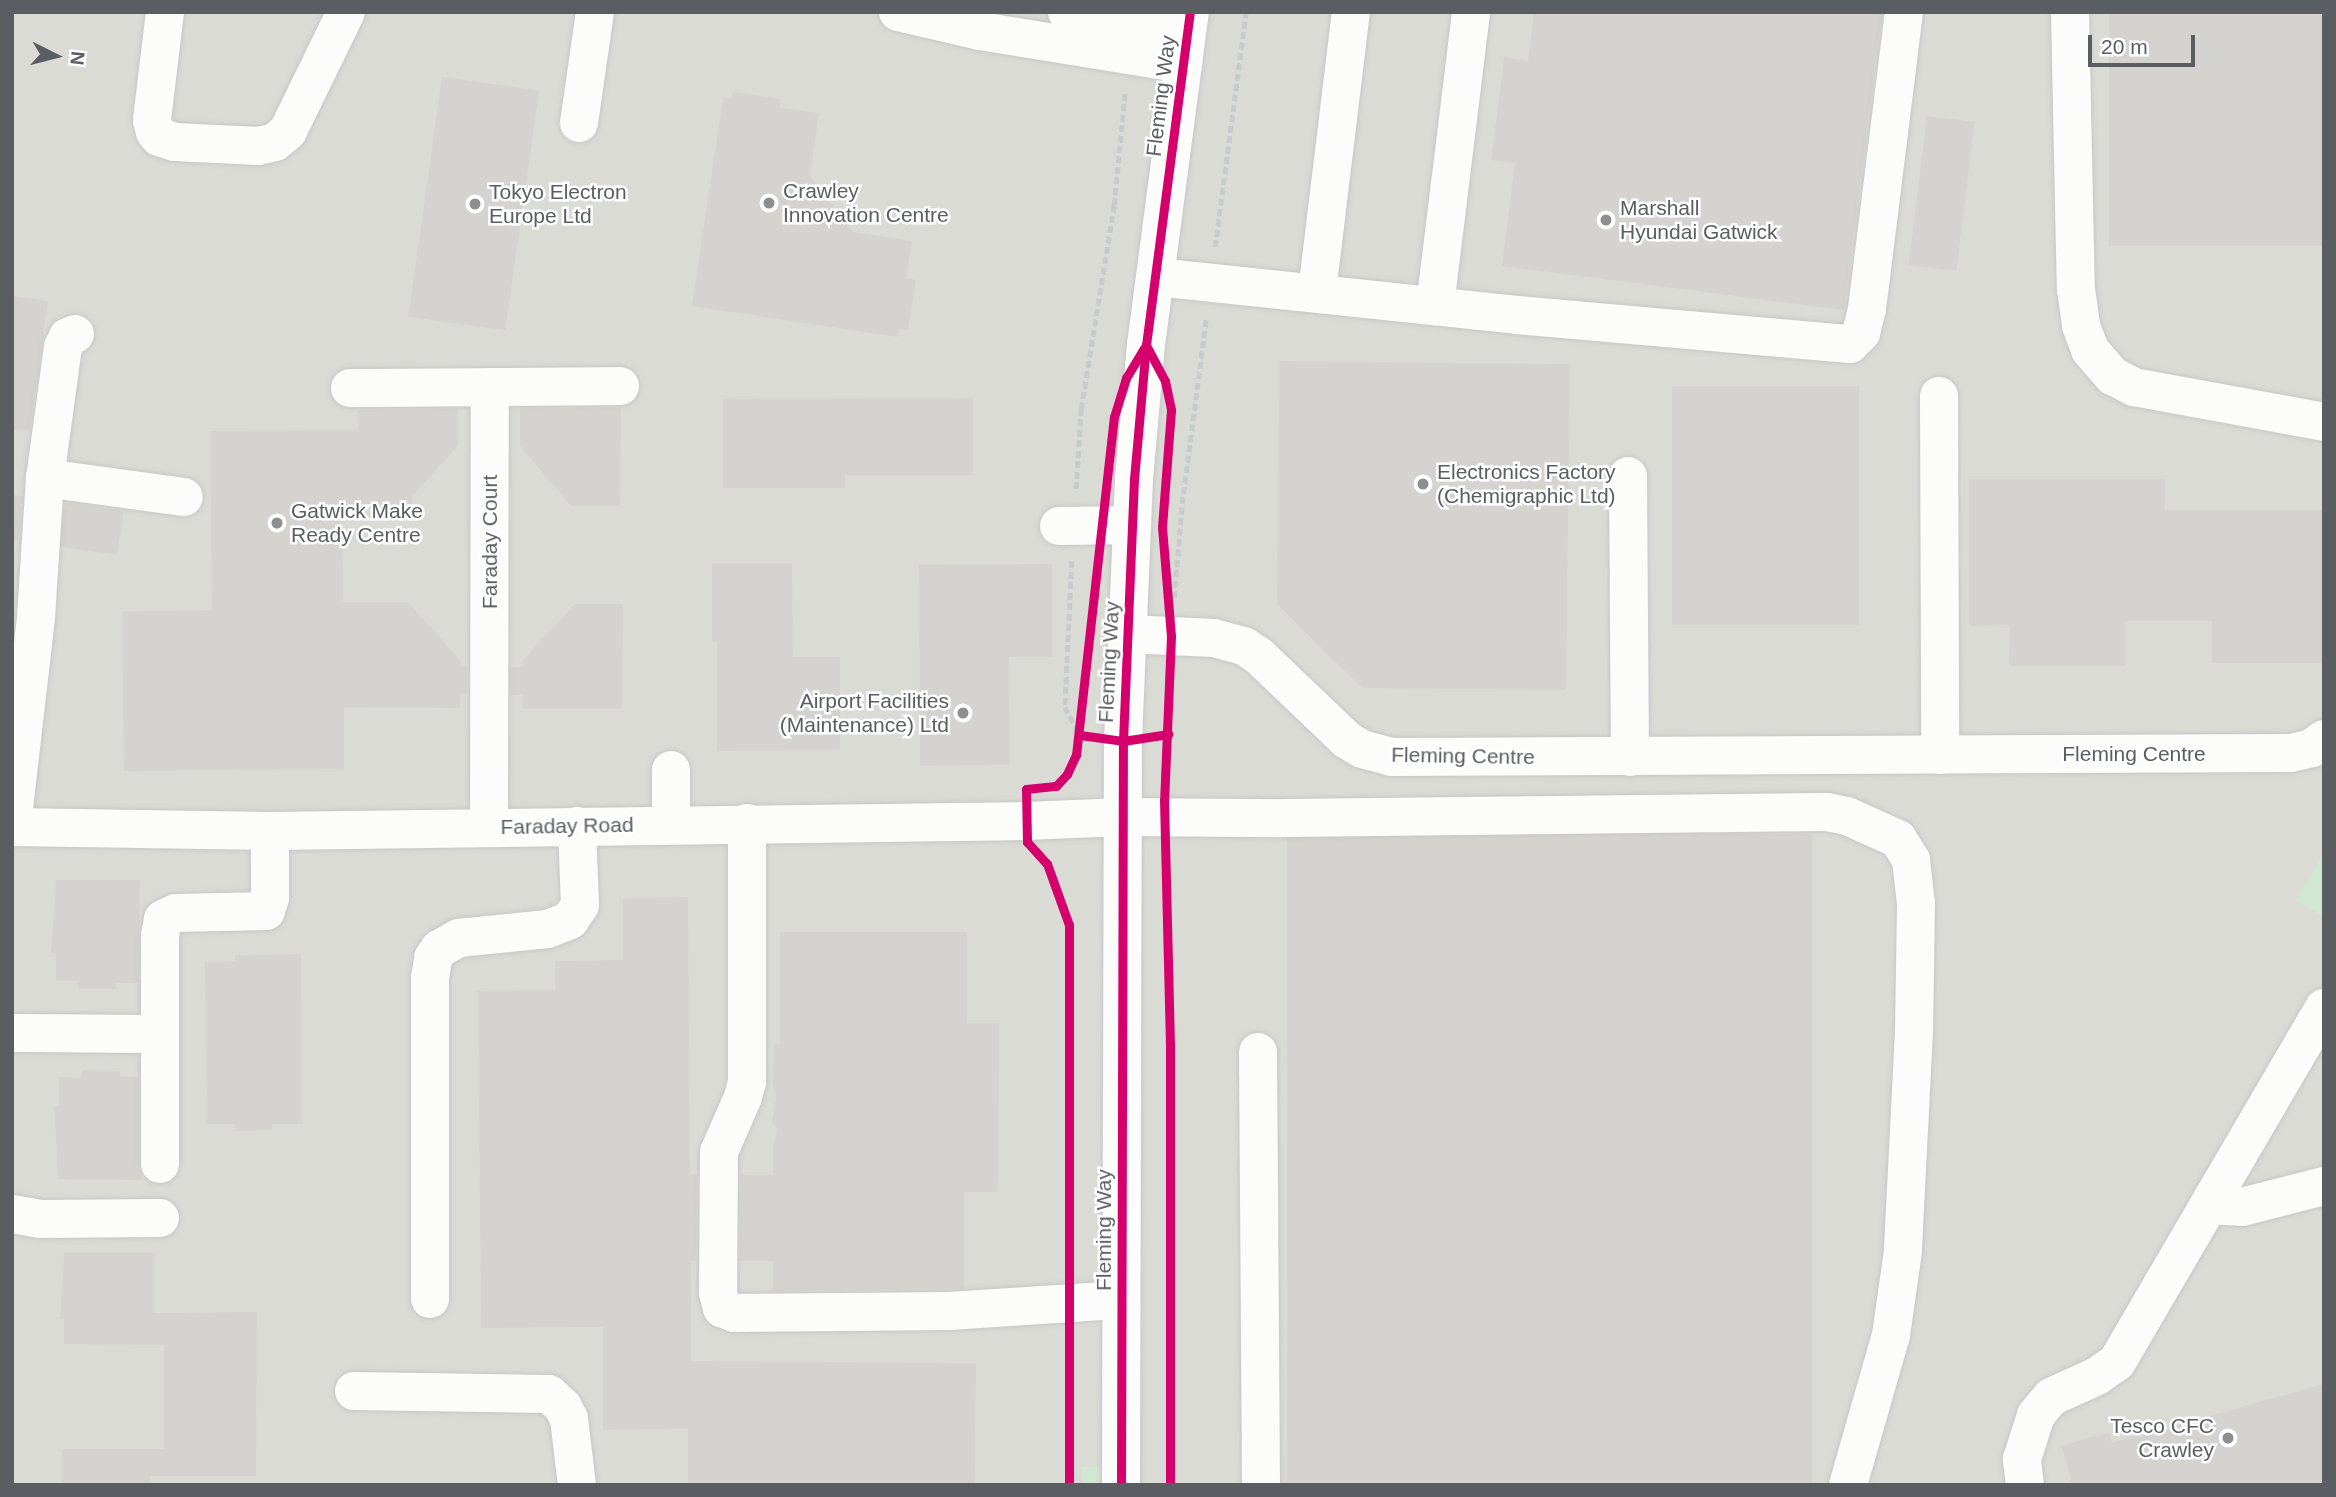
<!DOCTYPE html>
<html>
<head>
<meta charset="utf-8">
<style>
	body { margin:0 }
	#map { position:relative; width:2336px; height:1497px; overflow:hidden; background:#eaeae5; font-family:Helvetica,sans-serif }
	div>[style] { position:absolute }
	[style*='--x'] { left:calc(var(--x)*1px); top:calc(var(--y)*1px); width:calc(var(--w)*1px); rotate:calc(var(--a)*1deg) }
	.industrial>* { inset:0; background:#dbdbd6; transform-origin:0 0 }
	.green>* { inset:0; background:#d2e7d2; transform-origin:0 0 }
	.building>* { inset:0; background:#d4d3d0; transform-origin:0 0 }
	.path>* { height:4.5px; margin-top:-2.25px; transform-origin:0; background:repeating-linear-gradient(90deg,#c7cbca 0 7px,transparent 0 10.5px) }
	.roads { filter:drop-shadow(0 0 2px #c6c7c5) drop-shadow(0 0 2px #c6c7c5) }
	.minor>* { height:38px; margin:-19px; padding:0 19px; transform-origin:19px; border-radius:19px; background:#fcfcfb }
	.cycleway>* { height:9px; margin:-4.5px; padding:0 4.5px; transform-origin:4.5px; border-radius:4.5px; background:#d6006c }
	.dots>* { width:19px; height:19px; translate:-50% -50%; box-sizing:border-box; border:4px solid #fff; border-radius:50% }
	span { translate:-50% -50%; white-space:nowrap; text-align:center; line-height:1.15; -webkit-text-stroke:5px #fff; paint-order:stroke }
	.street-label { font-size:21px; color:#5a5d62 }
	.poi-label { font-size:21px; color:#5a5d62 }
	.left { translate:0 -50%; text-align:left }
	.right { translate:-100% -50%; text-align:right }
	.frame { position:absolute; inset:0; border:14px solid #5a5d62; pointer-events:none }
	.north { position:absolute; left:21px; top:21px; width:70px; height:70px; -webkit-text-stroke:5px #fff; paint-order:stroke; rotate:96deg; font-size:19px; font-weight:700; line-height:28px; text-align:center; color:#5a5d62 }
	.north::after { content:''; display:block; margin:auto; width:24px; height:32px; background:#5a5d62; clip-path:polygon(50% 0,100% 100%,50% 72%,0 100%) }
	.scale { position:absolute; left:2088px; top:35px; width:107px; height:32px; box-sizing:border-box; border:4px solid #5a5d62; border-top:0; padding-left:9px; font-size:21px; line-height:24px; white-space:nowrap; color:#5a5d62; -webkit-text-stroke:5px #fff; paint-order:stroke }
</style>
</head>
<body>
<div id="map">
	<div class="industrial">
		<div style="left:12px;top:12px;width:2312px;height:1473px"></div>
	</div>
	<div class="green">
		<div style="clip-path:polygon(2324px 852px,2324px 917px,2296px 900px)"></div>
		<div style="left:1082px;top:1467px;width:18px;height:18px"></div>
	</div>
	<div class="building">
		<div style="clip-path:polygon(1534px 12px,1882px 12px,1844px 310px,1502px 266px,1515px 163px,1491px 160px,1504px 57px,1528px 61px)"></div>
		<div style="left:2109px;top:12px;width:215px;height:234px"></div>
		<div style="left:442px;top:77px;width:98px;height:242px;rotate:8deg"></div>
		<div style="clip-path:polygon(732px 92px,781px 99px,780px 108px,819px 113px,810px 175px,853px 232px,912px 241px,906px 278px,916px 280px,908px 330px,899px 329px,898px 337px,692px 306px,723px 98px,731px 99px)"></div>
		<div style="left:1927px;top:116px;width:48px;height:150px;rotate:7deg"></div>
		<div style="clip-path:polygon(12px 296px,48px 301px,29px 431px,12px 430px)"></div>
		<div style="clip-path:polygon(1279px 361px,1570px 364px,1566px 690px,1362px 688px,1277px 604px)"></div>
		<div style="left:1672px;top:386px;width:187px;height:239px"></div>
		<div style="clip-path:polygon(973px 398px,973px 475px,845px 475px,845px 488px,723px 488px,723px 399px)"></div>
		<div style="clip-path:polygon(621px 408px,620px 506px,571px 506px,520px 446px,520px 409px)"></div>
		<div style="clip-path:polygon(458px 409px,458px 446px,412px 496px,412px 504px,342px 504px,343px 602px,408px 602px,460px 660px,460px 666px,467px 666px,467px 694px,460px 694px,460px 708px,344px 707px,344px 769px,124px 771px,122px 611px,212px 610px,210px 431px,358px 430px,358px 410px)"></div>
		<div style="clip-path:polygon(1969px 479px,2165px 479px,2165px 510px,2324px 510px,2324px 663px,2212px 663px,2212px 621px,2126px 621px,2126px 666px,2009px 666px,2010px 625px,1969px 626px)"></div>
		<div style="clip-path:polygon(12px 495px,22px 496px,19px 540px,12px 539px)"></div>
		<div style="left:65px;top:503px;width:59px;height:44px;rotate:8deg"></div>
		<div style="clip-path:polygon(712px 563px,792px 563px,793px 657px,840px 657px,840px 750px,717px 751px,717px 642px,712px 642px)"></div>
		<div style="clip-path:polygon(1052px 564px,1052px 657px,1009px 657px,1010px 765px,920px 766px,919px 565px)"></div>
		<div style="clip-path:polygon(575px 604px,623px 604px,622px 709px,522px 709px,522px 695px,511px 695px,511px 667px,522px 667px,522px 661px)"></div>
		<div style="left:1812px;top:834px;width:651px;height:525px;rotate:90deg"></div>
		<div style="clip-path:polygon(56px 880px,140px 880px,138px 983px,116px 983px,116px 989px,78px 989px,78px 981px,56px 981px,56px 953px,51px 953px)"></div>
		<div style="clip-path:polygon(688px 897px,690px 1174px,697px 1174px,696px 1261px,691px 1261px,691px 1361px,976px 1363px,975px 1485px,688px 1485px,688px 1429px,603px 1430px,603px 1327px,481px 1328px,478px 991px,555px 990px,555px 961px,623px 960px,623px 898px)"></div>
		<div style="clip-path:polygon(780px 932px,967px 932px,967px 1023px,999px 1023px,998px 1192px,964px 1192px,964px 1288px,773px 1291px,773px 1261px,740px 1261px,741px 1175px,773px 1175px,773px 1148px,777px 1129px,772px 1122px,776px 1099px,773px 1085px,774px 1044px,780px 1044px)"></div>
		<div style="clip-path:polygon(301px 954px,302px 1124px,272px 1124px,272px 1130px,235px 1131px,235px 1124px,207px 1124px,205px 962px,235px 961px,235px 955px)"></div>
		<div style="clip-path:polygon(82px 1070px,120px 1071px,120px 1077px,138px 1077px,138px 1164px,142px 1180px,58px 1179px,54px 1106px,59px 1106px,59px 1077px,81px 1078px)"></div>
		<div style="clip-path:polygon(64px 1253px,154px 1253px,154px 1313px,257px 1312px,256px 1476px,150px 1476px,150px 1485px,62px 1485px,62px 1449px,164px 1449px,164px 1345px,64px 1344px,64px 1319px,60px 1319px)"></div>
		<div style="clip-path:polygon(2324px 1384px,2324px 1485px,2072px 1485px,2062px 1446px,2109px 1432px,2112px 1443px)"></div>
	</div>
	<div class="path">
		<div style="--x:1215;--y:247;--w:237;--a:-82.5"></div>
		<div style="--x:1076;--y:489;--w:80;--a:-86.4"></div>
		<div style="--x:1081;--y:409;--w:207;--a:-80.8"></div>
		<div style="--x:1114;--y:205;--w:114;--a:-84.4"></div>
		<div style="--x:1072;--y:561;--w:146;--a:92.7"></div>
		<div style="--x:1065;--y:707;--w:32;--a:62"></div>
		<div style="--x:1174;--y:598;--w:94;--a:-85.1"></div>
		<div style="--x:1182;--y:504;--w:187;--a:-82.6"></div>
	</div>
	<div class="roads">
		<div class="minor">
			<div style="--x:165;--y:12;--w:109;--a:96.9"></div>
			<div style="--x:152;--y:120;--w:12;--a:76"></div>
			<div style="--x:155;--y:132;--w:6;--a:51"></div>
			<div style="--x:159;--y:137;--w:17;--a:17"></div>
			<div style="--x:175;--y:142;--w:83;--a:2.8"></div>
			<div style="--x:258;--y:146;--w:17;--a:-13"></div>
			<div style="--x:275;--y:142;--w:17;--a:-40"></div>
			<div style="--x:288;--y:131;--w:132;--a:-64"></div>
			<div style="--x:898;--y:12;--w:84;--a:13"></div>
			<div style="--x:980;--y:31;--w:206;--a:9.2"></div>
			<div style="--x:1067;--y:12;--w:121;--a:8.1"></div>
			<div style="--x:2070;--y:12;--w:277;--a:88.8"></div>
			<div style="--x:2076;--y:289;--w:37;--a:82"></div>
			<div style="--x:2081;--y:326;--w:26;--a:69"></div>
			<div style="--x:2090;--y:350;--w:35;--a:49"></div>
			<div style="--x:2113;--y:376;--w:24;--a:28"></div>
			<div style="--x:2134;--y:387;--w:193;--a:10.4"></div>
			<div style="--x:579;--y:123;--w:112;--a:-81.8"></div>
			<div style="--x:1156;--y:277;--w:363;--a:6"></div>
			<div style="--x:1517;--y:315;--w:334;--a:5"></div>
			<div style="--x:1850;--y:344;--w:16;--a:-45"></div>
			<div style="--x:1861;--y:333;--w:25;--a:-76"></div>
			<div style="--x:1867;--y:309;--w:299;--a:-82.9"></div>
			<div style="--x:1317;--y:292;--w:282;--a:-83.1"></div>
			<div style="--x:1435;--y:306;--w:296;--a:-83"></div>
			<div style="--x:75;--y:334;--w:8;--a:157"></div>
			<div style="--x:68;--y:337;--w:11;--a:117"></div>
			<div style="--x:63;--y:347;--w:132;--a:97.8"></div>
			<div style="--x:45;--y:478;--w:140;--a:93.7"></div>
			<div style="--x:36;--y:618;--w:210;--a:96.6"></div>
			<div style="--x:12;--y:827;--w:258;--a:0.9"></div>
			<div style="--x:270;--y:831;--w:756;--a:-0.76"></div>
			<div style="--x:1026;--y:821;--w:97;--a:-2.4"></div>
			<div style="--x:1123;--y:817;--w:163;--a:0.4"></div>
			<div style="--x:1286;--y:818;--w:541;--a:-0.64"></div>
			<div style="--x:1827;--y:812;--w:20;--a:11"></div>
			<div style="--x:1847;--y:816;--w:56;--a:24.3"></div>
			<div style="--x:1898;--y:839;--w:25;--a:58"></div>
			<div style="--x:1911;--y:860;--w:44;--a:83.5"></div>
			<div style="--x:1916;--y:904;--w:127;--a:90.9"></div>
			<div style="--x:1914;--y:1031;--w:220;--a:92.9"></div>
			<div style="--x:1903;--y:1251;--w:85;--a:98.1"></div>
			<div style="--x:1891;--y:1335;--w:156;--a:106"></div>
			<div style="--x:350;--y:388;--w:140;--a:-0.4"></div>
			<div style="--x:1939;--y:396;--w:359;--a:89.8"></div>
			<div style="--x:1628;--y:476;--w:281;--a:89.6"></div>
			<div style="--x:45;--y:478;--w:140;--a:7.8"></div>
			<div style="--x:1059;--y:526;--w:73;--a:-0.8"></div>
			<div style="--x:1127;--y:634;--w:87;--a:2.6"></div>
			<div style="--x:1214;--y:638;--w:31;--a:15"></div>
			<div style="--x:1244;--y:646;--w:18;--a:34"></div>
			<div style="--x:1259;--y:656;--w:122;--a:43.7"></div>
			<div style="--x:1347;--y:740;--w:17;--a:31"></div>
			<div style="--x:1362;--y:749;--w:30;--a:15"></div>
			<div style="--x:1391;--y:757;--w:900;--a:-0.25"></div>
			<div style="--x:2291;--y:753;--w:22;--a:-13"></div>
			<div style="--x:2312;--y:748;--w:15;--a:-37"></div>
			<div style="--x:747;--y:823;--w:259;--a:90"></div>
			<div style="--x:747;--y:1082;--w:16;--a:105"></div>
			<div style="--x:743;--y:1097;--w:60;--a:113.6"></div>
			<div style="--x:719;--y:1152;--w:141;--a:90.4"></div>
			<div style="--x:718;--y:1293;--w:16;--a:75"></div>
			<div style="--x:722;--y:1308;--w:13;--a:23"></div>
			<div style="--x:734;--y:1313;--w:215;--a:-0.5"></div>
			<div style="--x:949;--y:1311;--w:172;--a:-3.7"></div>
			<div style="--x:671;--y:824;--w:54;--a:-90"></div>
			<div style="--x:489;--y:827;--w:440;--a:-89.9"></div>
			<div style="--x:490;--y:387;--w:130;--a:-0.4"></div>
			<div style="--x:12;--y:1033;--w:148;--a:0.4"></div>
			<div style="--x:1258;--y:1052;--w:433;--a:89.6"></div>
			<div style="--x:160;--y:1164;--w:228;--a:-90"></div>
			<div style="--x:160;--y:936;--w:17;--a:-80"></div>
			<div style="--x:163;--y:919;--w:14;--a:-25"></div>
			<div style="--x:176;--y:913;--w:90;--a:-1.3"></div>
			<div style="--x:266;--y:911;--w:14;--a:-73"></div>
			<div style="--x:270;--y:898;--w:67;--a:-90"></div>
			<div style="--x:2212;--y:1199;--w:15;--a:28"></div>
			<div style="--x:2225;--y:1206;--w:17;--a:3"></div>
			<div style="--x:2242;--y:1207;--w:85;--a:-14.4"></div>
			<div style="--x:12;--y:1214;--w:29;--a:10"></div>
			<div style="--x:41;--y:1219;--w:119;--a:-0.5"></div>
			<div style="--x:430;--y:1299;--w:321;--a:-90"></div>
			<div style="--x:430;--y:978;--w:20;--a:-81"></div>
			<div style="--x:433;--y:958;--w:11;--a:-56"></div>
			<div style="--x:439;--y:949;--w:23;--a:-29"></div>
			<div style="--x:459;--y:938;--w:89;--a:-5.8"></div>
			<div style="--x:548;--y:929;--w:24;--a:-22"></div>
			<div style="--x:570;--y:920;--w:18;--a:-56"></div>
			<div style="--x:580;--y:905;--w:79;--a:-92.2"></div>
			<div style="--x:354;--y:1391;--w:195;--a:0.9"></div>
			<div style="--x:549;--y:1394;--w:19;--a:43"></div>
			<div style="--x:563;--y:1407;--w:13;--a:63"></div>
			<div style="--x:569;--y:1419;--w:66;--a:83.1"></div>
			<div style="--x:1121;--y:1485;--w:744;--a:-89.85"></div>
			<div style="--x:1123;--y:741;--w:262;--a:-87.6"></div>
			<div style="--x:1134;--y:479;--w:135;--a:-84.9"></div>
			<div style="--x:1146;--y:345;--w:336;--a:-82.5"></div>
			<div style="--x:2025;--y:1485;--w:26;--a:-97"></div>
			<div style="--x:2022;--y:1459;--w:46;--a:-72.3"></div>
			<div style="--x:2036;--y:1415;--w:23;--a:-50"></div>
			<div style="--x:2051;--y:1397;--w:51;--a:-24.5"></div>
			<div style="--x:2097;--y:1376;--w:24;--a:-35"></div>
			<div style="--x:2117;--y:1362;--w:410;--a:-59.7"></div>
		</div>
	</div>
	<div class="cycleway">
		<div style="--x:1146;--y:345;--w:41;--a:62.2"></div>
		<div style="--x:1165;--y:381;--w:30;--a:78"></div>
		<div style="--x:1171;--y:410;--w:117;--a:94.4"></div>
		<div style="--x:1162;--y:527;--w:109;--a:85.3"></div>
		<div style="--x:1171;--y:636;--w:164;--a:92.4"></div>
		<div style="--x:1164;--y:800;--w:245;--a:88.6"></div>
		<div style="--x:1170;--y:1045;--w:440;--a:90"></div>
		<div style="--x:1080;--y:735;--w:43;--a:7.9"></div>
		<div style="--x:1123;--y:741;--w:46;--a:-8.8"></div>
		<div style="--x:1069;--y:1485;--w:560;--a:-90"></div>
		<div style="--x:1069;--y:925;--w:65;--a:-109.8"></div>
		<div style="--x:1047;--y:864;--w:30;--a:-132"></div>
		<div style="--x:1027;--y:842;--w:53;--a:-91.1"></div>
		<div style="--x:1026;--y:789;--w:30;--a:-6"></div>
		<div style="--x:1056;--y:786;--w:16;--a:-47"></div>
		<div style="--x:1067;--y:774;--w:21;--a:-65"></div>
		<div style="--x:1076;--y:755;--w:340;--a:-83.6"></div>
		<div style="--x:1114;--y:417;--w:41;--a:-72.9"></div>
		<div style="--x:1126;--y:378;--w:35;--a:-59"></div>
		<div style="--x:1121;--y:1485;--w:744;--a:-89.85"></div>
		<div style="--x:1123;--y:741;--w:262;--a:-87.6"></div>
		<div style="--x:1134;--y:479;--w:135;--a:-84.9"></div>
		<div style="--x:1146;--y:345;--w:336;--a:-82.5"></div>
	</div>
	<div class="dots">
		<div style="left:769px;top:203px;background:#8c8e90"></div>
		<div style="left:475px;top:204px;background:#8c8e90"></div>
		<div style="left:1606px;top:220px;background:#8c8e90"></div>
		<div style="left:1423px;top:484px;background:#8c8e90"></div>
		<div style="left:277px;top:523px;background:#8c8e90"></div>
		<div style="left:963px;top:713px;background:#8c8e90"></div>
		<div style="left:2228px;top:1438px;background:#8c8e90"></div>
	</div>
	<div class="street-label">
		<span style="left:1161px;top:96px;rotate:-83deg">Fleming Way</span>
		<span style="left:490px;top:542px;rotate:-90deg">Faraday Court</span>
		<span style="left:1109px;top:662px;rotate:-87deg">Fleming Way</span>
		<span style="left:2134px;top:754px">Fleming Centre</span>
		<span style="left:1463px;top:756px;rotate:1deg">Fleming Centre</span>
		<span style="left:567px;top:826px;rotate:-1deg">Faraday Road</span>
		<span style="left:1104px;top:1230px;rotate:-90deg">Fleming Way</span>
	</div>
	<div class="poi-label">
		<span class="left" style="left:783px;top:203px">Crawley<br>Innovation Centre</span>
		<span class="left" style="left:489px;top:204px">Tokyo Electron<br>Europe Ltd</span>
		<span class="left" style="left:1620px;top:220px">Marshall<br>Hyundai Gatwick</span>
		<span class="left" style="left:1437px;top:484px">Electronics Factory<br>(Chemigraphic Ltd)</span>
		<span class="left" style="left:291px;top:523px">Gatwick Make<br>Ready Centre</span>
		<span class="right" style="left:949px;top:713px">Airport Facilities<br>(Maintenance) Ltd</span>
		<span class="right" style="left:2214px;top:1438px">Tesco CFC<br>Crawley</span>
	</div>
	<div class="frame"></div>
	<div class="north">N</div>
	<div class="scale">20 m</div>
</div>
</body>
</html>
